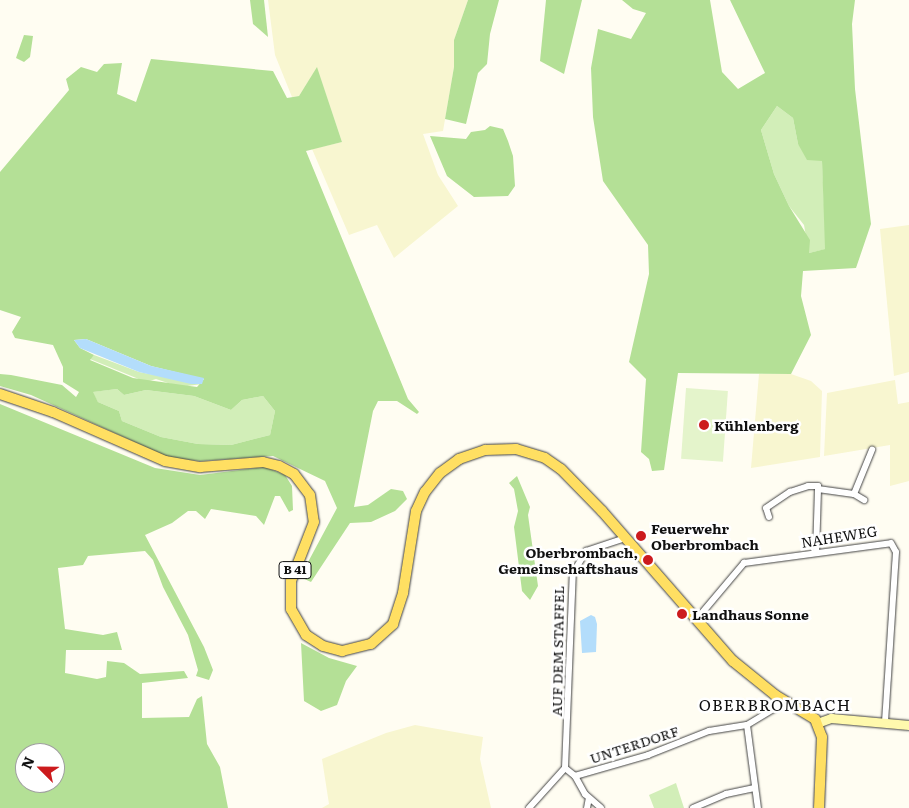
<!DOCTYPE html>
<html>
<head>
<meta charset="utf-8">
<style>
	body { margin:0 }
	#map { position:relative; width:909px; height:808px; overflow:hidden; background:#fffdf2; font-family:Literata,serif }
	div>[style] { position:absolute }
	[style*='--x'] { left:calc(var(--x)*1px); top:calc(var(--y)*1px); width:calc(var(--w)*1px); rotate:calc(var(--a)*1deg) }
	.farmland>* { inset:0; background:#f8f6d0 }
	.green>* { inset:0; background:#d2eeb8 }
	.forest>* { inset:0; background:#b4e096 }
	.pitch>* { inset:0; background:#e4f4cb; transform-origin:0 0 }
	.water>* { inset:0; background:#b3ddfb }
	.roads { filter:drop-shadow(0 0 1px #434343) drop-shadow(0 0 1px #434343) }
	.street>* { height:6px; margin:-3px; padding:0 3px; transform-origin:3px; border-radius:3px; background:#fff }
	.secondary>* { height:9px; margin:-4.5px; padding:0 4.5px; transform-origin:4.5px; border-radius:4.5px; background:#fff9ad }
	.primary>* { height:10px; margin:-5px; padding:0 5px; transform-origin:5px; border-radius:5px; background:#ffdf62 }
	.dots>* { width:14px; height:14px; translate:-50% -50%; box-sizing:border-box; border:2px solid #fff; border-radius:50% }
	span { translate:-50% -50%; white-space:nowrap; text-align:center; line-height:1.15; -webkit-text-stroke:5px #fff; paint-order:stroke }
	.shield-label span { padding:1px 4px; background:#fff; border:1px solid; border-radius:4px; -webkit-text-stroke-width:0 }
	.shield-label { font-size:12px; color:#101010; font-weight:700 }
	.poi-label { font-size:14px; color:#101010; font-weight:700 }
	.left { translate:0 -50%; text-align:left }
	.right { translate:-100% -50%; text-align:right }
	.street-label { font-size:14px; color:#101010 }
	.quarter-label { font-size:16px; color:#101010; letter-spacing:1px }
	.north { position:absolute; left:15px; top:743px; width:50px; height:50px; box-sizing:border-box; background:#fff; border:1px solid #9f9f9f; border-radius:50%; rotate:293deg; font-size:14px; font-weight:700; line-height:20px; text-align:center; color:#101010 }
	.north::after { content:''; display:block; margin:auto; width:18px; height:22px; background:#cc1b1d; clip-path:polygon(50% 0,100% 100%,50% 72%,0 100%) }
</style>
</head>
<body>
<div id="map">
	<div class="farmland">
		<div style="clip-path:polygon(268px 0,468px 0,454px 40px,454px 67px,443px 131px,423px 134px,438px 175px,458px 206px,394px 258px,377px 225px,349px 235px,312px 149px,342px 142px,317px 68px,299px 96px,292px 97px,275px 55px)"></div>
		<div style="clip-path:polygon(909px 225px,909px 372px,894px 376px,880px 229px)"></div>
		<div style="clip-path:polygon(759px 374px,791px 374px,811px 381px,822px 391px,820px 457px,751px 468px)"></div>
		<div style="clip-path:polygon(895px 380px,898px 404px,909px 402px,909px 481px,890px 486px,890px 445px,824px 456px,827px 393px)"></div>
		<div style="clip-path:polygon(415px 725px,483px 737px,480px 759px,491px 808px,322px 808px,329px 804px,322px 759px,386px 733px)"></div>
	</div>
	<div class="green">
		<div style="clip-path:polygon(777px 106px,793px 118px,798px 144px,822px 161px,826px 249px,809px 253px,804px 225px,789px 206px,774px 174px,761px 130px)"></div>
		<div style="clip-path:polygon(94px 355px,139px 372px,202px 384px,180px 387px,156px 379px,146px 382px,90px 359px)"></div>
		<div style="clip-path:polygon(117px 389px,124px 395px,146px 390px,194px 396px,231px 410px,242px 400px,263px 396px,275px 411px,270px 435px,231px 445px,198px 444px,161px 437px,122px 421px,119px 411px,98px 402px,92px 392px)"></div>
		<div style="clip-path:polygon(676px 783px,684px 808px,654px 808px,649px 795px)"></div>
	</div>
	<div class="forest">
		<div style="clip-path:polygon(250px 0,264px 0,268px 37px,253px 24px)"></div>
		<div style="clip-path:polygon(468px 0,499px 0,490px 34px,487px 64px,478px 73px,466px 124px,445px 119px,454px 67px,454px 40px)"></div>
		<div style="clip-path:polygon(546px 0,582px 0,564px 74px,540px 61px)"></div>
		<div style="clip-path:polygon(evenodd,622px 0,710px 0,722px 72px,738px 89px,765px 73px,730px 0,855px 0,852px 24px,855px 89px,871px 224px,856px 268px,803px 271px,801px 296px,811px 335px,791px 374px,678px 373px,664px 470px,652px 471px,649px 459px,641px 452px,646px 379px,629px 362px,649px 274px,648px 245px,603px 181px,593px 117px,591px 68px,598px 29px,631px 39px,646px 13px,633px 9px,622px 0,777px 106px,793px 118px,798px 144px,807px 160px,822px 161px,825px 249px,809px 253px,810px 240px,789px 206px,774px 174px,761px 130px,777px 106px)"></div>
		<div style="clip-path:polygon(24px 35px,33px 36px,30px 57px,24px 62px,16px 58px)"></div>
		<div style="clip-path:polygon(evenodd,151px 59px,273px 71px,287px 98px,299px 96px,317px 67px,342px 142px,306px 151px,408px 399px,419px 412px,417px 414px,397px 401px,378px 401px,373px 411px,354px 507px,368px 505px,391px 489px,403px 491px,407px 499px,395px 511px,371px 522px,350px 523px,311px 582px,300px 577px,337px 508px,325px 481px,273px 456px,200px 461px,170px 458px,31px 395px,0 386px,0 374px,11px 375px,62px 385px,76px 397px,79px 392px,63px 382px,63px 367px,53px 345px,15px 338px,12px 332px,21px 317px,0 310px,0 172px,69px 90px,66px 79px,81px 67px,97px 72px,104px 64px,122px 63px,117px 94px,136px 102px,151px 59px,86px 339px,151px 366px,204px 379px,197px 387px,133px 378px,90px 360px,94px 355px,80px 348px,74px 340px,86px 339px,151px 59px,117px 389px,124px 395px,146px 390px,194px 396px,231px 410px,242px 400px,263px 396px,275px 411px,270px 435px,231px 445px,198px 444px,161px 437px,122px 421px,119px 411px,98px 402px,93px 392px,117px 389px)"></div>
		<div style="clip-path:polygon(490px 126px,503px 129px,508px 141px,513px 156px,515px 186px,508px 196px,474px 197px,447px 176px,430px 136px,466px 139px,471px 132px,485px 130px)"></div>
		<div style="clip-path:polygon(evenodd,0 404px,155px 468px,200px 475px,265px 467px,285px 475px,292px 486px,293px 510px,289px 512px,280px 496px,275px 496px,264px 525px,256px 516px,211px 509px,205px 519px,196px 511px,188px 511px,172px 523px,145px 535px,204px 647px,213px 670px,209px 680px,196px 676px,198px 670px,188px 635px,163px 587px,153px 560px,145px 551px,88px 556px,83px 565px,58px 568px,65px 629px,103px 635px,117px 632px,122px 650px,66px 650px,65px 673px,97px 679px,106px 677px,107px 661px,124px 663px,140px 674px,184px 671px,188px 678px,142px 683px,142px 718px,189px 717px,197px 699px,202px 696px,207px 744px,220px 767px,228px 808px,0 808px,0 404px,25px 753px,55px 753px,55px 783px,25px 783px,25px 753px)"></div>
		<div style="clip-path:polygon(517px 476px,530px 507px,528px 515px,538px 586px,530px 600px,522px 591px,514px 527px,518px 511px,514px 489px,509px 483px)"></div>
		<div style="clip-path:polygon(301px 643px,329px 658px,357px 666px,346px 681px,337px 705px,321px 711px,304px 701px)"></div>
	</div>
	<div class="pitch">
		<div style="left:686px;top:388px;width:42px;height:71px;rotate:4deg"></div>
	</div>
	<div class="water">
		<div style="clip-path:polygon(86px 339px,151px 366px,204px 378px,202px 384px,191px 384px,139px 372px,80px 348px,74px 340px)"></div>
		<div style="clip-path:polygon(591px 615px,595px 617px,597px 624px,596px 652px,582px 653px,580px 621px)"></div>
	</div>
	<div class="roads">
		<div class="street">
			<div style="--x:854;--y:494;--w:12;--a:31"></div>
			<div style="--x:769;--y:517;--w:9;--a:-108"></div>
			<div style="--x:766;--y:508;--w:29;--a:-34"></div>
			<div style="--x:790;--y:492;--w:19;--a:-18"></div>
			<div style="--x:808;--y:486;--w:10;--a:0"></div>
			<div style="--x:818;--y:486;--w:3;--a:90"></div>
			<div style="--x:816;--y:553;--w:64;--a:-88.2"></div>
			<div style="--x:818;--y:489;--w:36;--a:8"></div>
			<div style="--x:854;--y:494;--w:48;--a:-67.8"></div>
			<div style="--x:696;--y:620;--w:75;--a:-49.9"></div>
			<div style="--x:744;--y:563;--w:148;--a:-7.7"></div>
			<div style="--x:891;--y:543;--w:10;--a:61"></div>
			<div style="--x:896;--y:552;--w:170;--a:93.7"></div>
			<div style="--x:747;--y:725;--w:84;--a:82.5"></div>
			<div style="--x:565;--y:768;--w:195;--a:-87.7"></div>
			<div style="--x:573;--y:573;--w:26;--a:-59"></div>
			<div style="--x:586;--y:551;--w:41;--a:-18.4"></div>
			<div style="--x:565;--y:768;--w:13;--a:39"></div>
			<div style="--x:575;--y:776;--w:21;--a:61"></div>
			<div style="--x:585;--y:794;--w:21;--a:41"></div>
			<div style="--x:575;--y:776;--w:76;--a:-16"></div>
			<div style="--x:648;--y:755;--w:66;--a:-21.5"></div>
			<div style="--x:709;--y:731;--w:38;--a:-9"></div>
			<div style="--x:747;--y:725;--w:31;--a:-31"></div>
			<div style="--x:774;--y:709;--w:12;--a:-48"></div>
			<div style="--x:529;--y:808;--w:54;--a:-48"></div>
			<div style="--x:587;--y:808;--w:10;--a:-79"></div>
			<div style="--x:693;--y:808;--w:36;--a:-23"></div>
			<div style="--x:726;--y:794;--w:29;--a:-12"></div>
		</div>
		<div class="secondary">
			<div style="--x:817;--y:723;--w:15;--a:-20"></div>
			<div style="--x:831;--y:718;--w:78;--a:5.1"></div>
		</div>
		<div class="primary">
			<div style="--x:0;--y:394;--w:56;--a:18.8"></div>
			<div style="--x:53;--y:412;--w:122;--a:23.6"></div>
			<div style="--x:165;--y:461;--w:36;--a:10"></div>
			<div style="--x:200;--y:467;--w:63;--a:-4.5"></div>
			<div style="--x:263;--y:462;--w:16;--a:14"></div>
			<div style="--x:279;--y:466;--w:17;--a:28"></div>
			<div style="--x:294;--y:474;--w:26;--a:53"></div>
			<div style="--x:310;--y:495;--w:27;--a:82"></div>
			<div style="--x:314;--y:522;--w:63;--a:111.3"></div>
			<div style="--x:291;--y:581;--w:28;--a:90"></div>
			<div style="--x:291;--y:609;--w:30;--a:60"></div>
			<div style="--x:306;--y:635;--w:20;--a:33"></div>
			<div style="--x:323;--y:646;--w:20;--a:15"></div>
			<div style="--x:342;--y:651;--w:30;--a:-14"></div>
			<div style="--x:371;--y:644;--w:30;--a:-42"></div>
			<div style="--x:393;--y:624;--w:33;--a:-72"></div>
			<div style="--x:403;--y:593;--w:83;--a:-81"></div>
			<div style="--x:416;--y:511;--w:21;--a:-65"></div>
			<div style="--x:425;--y:492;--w:24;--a:-52"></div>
			<div style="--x:440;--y:473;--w:24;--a:-36"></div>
			<div style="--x:459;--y:459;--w:28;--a:-19"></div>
			<div style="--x:485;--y:450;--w:31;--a:-2"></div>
			<div style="--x:516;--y:449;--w:30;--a:17"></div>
			<div style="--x:545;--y:458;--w:19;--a:35"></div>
			<div style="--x:561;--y:469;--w:59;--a:45.7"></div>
			<div style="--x:602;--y:511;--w:199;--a:48.9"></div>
			<div style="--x:733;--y:661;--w:54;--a:39"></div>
			<div style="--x:775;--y:695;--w:47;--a:31"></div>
			<div style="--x:815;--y:719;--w:19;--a:69"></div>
			<div style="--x:822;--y:737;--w:71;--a:92.4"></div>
		</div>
	</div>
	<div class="dots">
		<div style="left:704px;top:425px;background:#cc1b1d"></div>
		<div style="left:641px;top:536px;background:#cc1b1d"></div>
		<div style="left:648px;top:560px;background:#cc1b1d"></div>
		<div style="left:682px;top:614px;background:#cc1b1d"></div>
	</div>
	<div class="shield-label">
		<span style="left:295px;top:570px">B 41</span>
	</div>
	<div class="poi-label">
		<span class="left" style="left:714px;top:425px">Kühlenberg</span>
		<span class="left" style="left:651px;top:536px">Feuerwehr<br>Oberbrombach</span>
		<span class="right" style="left:638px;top:560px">Oberbrombach,<br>Gemeinschaftshaus</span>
		<span class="left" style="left:692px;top:614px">Landhaus Sonne</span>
	</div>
	<div class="street-label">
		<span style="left:839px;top:536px;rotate:-9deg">NAHEWEG</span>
		<span style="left:557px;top:651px;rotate:-89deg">AUF DEM STAFFEL</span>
		<span style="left:634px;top:744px;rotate:-18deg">UNTERDORF</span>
	</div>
	<div class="quarter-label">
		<span style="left:775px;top:704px">OBERBROMBACH</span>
	</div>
	<div class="north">N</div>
</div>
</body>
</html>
